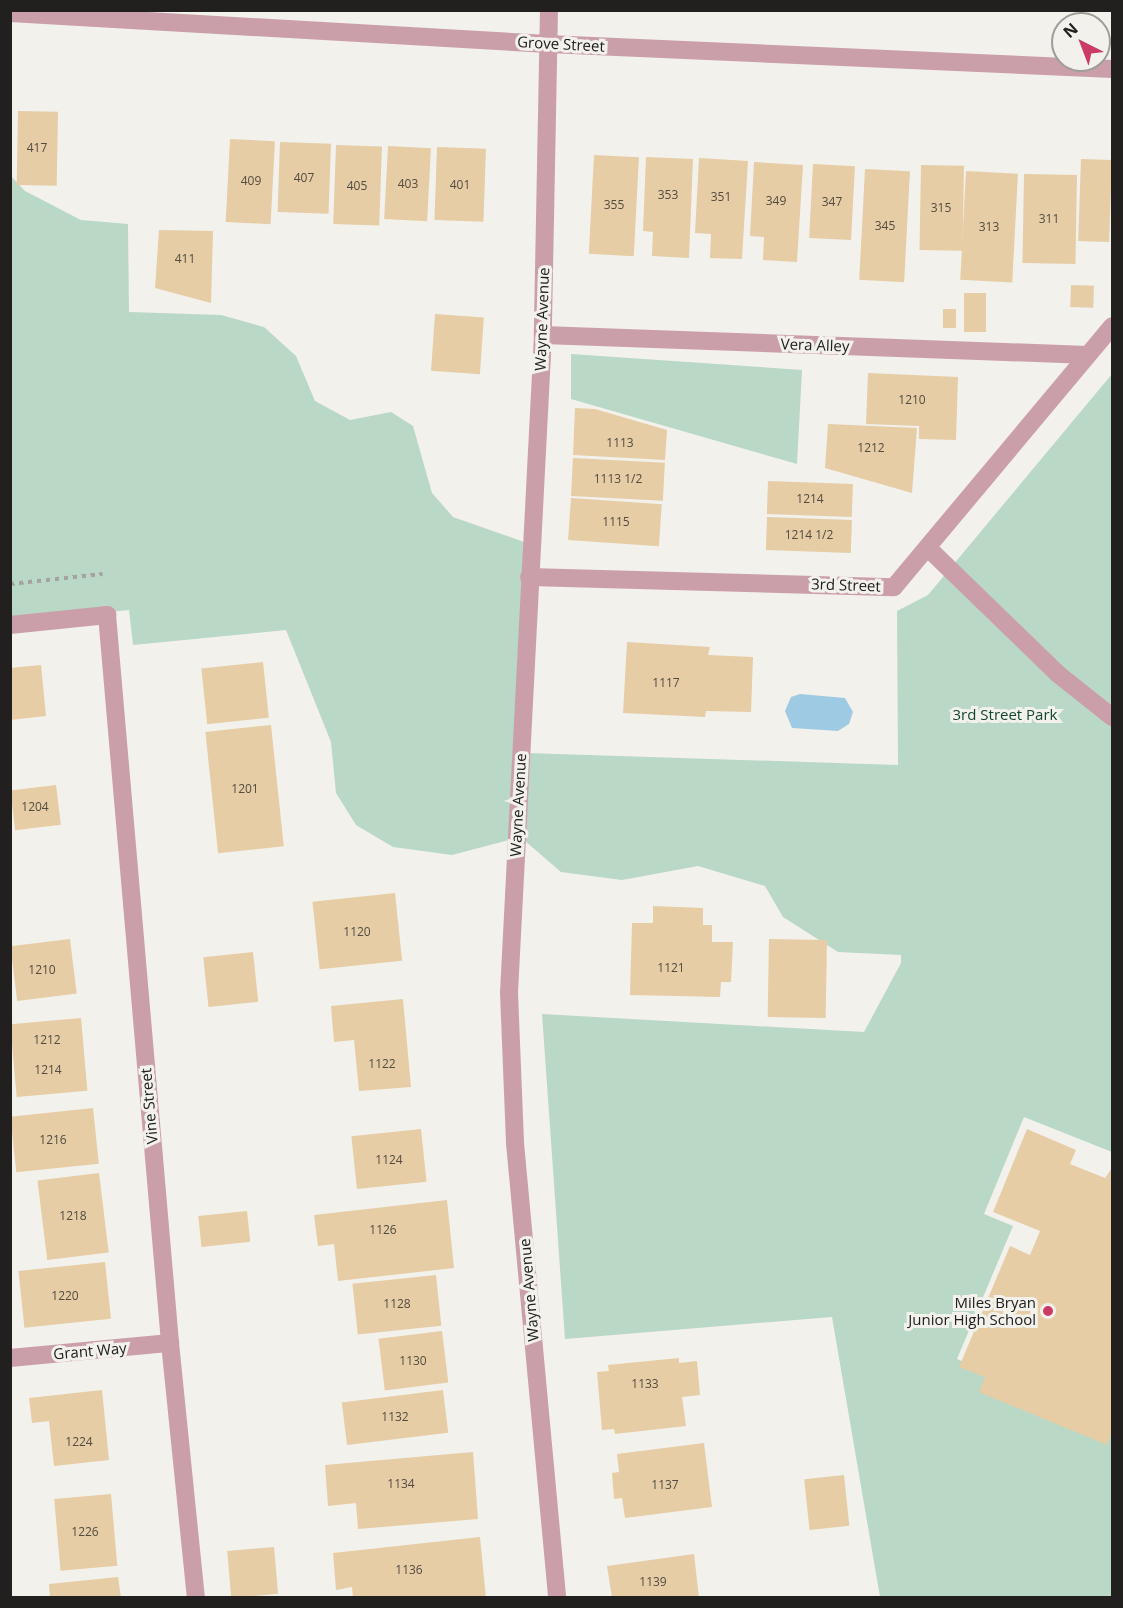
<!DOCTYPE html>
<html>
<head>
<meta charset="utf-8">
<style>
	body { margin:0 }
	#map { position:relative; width:1123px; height:1608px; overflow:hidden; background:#f3f1ec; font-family:"Open Sans",sans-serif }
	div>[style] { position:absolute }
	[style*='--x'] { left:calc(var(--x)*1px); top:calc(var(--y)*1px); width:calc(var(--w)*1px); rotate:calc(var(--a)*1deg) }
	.green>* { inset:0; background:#b9d8c5 }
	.water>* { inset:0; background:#9fcae4 }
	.building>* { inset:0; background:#e6cda6; transform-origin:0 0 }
	.path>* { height:4px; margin-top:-2px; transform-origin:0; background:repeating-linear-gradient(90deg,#a4a39f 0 4.5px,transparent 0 9px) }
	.minor>* { height:18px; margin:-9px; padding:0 9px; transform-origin:9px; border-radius:9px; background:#cb9faa }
	.dots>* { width:16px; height:16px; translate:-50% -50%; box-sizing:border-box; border:3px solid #f3f1ec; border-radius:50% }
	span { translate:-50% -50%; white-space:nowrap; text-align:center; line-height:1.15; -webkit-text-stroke:6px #f3f1ec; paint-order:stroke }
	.number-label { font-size:12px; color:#524b40 }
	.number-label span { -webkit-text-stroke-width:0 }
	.street-label { font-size:15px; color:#21201e }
	.park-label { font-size:15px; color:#13472d }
	.poi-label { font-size:15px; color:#21201e }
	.right { translate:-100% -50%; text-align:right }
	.frame { position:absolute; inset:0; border:12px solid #21201e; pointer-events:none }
	.north { position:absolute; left:1051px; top:12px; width:60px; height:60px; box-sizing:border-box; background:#f3f1ec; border:2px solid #9f9d9a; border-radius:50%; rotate:318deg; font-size:16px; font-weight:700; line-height:24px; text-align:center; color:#21201e }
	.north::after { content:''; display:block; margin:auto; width:21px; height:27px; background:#ca3c66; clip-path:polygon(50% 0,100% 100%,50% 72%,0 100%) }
</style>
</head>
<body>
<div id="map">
	<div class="green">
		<div style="clip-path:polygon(10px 175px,25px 191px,81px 220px,128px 224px,129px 312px,221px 315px,264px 327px,296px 356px,315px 401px,350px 420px,391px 412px,413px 426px,432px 493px,453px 517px,524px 542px,509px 840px,452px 855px,393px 847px,356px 825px,336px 793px,331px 742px,286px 630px,133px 645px,129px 610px,11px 621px)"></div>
		<div style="clip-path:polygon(571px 354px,802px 370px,797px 464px,571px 399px)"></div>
		<div style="clip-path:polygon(1112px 374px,1112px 1152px,1024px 1117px,984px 1214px,1013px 1226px,957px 1359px,1112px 1427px,1112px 1597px,880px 1597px,832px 1317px,565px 1339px,542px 1014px,864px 1032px,901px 963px,901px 955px,838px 952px,783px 917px,765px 886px,698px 866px,622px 880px,561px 872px,525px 841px,527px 753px,898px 765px,897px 611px,928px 595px)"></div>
	</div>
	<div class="water">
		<div style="clip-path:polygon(800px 694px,845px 698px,853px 712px,849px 724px,838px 731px,792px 728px,785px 711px,791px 697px)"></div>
	</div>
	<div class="building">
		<div style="left:18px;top:111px;width:40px;height:74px;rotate:1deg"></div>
		<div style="left:230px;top:139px;width:45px;height:83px;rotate:3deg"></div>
		<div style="left:280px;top:142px;width:51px;height:70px;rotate:2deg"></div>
		<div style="left:336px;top:145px;width:46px;height:79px;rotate:2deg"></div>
		<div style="left:388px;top:146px;width:43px;height:73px;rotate:3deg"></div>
		<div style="left:437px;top:147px;width:49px;height:73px;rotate:2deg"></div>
		<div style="left:594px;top:155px;width:45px;height:99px;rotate:3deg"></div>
		<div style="clip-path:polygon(646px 157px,693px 159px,689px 258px,652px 256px,653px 232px,643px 231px)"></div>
		<div style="clip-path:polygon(699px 158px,748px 161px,742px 259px,710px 258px,711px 234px,695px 233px)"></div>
		<div style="left:1081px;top:159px;width:31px;height:82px;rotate:2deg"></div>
		<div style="clip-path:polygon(754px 162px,803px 165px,797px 262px,763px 260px,764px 237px,750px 236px)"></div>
		<div style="left:813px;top:164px;width:42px;height:74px;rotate:3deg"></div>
		<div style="left:921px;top:165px;width:43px;height:85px;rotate:1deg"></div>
		<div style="left:865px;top:169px;width:45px;height:111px;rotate:3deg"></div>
		<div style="left:966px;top:171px;width:52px;height:109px;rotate:3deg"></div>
		<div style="left:1024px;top:174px;width:53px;height:89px;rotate:1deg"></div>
		<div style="clip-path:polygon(159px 230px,213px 231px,211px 303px,155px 288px)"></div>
		<div style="left:1071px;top:285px;width:23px;height:22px;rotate:2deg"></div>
		<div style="left:964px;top:293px;width:22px;height:39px"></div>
		<div style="left:943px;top:309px;width:13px;height:19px"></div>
		<div style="left:435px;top:314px;width:49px;height:57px;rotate:4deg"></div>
		<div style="clip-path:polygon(868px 373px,958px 377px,956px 440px,919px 439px,919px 426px,866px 424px)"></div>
		<div style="clip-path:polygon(575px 408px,595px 409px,667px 430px,665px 460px,573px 455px)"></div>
		<div style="clip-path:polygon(828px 424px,917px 428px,912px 493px,825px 468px)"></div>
		<div style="left:573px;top:458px;width:92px;height:38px;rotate:3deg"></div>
		<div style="left:768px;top:481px;width:85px;height:33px;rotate:2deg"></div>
		<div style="left:571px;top:498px;width:91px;height:42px;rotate:4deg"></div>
		<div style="left:767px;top:517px;width:85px;height:33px;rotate:2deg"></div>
		<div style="clip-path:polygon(627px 642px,710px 647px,708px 655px,753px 657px,751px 712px,706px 711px,705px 717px,623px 713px)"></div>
		<div style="left:263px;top:662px;width:56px;height:62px;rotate:84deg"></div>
		<div style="clip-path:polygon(41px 665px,46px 716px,10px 720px,10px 668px)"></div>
		<div style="left:271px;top:725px;width:122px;height:66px;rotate:84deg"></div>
		<div style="left:56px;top:785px;width:40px;height:46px;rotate:83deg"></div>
		<div style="left:395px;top:893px;width:68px;height:83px;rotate:84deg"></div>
		<div style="clip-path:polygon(653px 906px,703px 908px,703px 925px,712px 925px,712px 942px,733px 942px,731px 982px,721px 982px,720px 997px,630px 995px,632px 923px,653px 923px)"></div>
		<div style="left:70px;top:939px;width:55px;height:60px;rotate:83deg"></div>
		<div style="left:769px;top:939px;width:58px;height:78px;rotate:1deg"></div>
		<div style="left:253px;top:952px;width:50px;height:50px;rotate:84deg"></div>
		<div style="clip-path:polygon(403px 999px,411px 1087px,359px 1091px,354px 1040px,334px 1042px,331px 1006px)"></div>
		<div style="left:81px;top:1018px;width:73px;height:71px;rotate:85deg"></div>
		<div style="left:93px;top:1108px;width:56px;height:83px;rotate:84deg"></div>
		<div style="left:421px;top:1129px;width:53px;height:70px;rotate:84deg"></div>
		<div style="clip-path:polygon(1027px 1129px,1076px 1150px,1070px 1164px,1105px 1178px,1112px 1168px,1112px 1433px,1107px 1445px,979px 1392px,985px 1377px,959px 1367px,1010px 1246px,1030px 1255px,1040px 1231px,993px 1212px)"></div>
		<div style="left:99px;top:1173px;width:80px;height:62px;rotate:83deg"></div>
		<div style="clip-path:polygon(447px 1200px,454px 1268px,338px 1281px,334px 1244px,318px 1246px,314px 1215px)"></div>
		<div style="left:247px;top:1211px;width:31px;height:49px;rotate:84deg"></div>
		<div style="left:105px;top:1262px;width:57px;height:87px;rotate:84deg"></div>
		<div style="left:436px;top:1275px;width:51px;height:84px;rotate:84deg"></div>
		<div style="left:442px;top:1331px;width:52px;height:64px;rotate:83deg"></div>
		<div style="clip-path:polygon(679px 1358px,679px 1363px,697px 1361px,700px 1395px,682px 1397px,686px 1426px,615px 1434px,614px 1429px,602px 1430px,597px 1372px,609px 1371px,608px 1365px)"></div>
		<div style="clip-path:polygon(102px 1390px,109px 1460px,54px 1466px,49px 1421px,32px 1423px,29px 1398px)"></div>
		<div style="left:443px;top:1390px;width:43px;height:102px;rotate:83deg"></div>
		<div style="clip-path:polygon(704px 1443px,712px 1507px,625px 1518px,622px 1498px,614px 1499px,612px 1473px,619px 1472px,617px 1454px)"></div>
		<div style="clip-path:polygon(473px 1452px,478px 1519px,358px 1529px,356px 1503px,328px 1506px,325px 1465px)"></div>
		<div style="left:844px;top:1475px;width:51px;height:40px;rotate:84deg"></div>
		<div style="left:111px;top:1494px;width:72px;height:57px;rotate:85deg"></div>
		<div style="clip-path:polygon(480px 1537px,486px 1598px,353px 1598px,352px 1587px,336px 1590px,333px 1553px)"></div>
		<div style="left:274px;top:1547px;width:47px;height:47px;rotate:85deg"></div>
		<div style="clip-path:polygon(694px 1554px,699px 1598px,612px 1598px,607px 1566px)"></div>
		<div style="clip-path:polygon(118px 1577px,121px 1598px,50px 1598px,49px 1584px)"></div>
	</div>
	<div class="path">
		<div style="--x:10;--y:584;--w:93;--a:-6.2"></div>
	</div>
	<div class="minor">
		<div style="--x:549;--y:10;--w:325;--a:91.1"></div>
		<div style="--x:543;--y:335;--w:659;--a:92.96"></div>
		<div style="--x:509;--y:993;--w:150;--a:87.7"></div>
		<div style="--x:515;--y:1143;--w:457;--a:84.7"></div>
		<div style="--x:10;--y:13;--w:539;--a:3.3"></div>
		<div style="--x:548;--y:44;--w:565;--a:2.54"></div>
		<div style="--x:543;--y:335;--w:545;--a:2.1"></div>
		<div style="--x:928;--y:548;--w:181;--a:44.1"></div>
		<div style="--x:1058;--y:674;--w:69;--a:38.5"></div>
		<div style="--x:529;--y:577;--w:365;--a:1.6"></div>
		<div style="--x:894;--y:587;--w:340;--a:-50.1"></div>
		<div style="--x:10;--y:625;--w:98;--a:-5.9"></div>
		<div style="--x:107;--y:615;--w:731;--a:85.05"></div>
		<div style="--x:170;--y:1343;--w:256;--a:84.2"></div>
		<div style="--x:10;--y:1358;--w:161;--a:-5.4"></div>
	</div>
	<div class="dots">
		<div style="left:1048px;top:1311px;background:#ca3c66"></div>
	</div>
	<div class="number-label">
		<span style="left:37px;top:148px">417</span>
		<span style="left:304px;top:178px">407</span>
		<span style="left:251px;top:181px">409</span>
		<span style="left:408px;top:184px">403</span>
		<span style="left:460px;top:185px">401</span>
		<span style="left:357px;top:186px">405</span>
		<span style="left:668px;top:195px">353</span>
		<span style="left:721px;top:197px">351</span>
		<span style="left:776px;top:201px">349</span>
		<span style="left:832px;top:202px">347</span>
		<span style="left:614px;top:205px">355</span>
		<span style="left:941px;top:208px">315</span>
		<span style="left:1049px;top:219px">311</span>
		<span style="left:885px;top:226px">345</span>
		<span style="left:989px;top:227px">313</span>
		<span style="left:185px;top:259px">411</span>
		<span style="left:912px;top:400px">1210</span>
		<span style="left:620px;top:443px">1113</span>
		<span style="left:871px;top:448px">1212</span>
		<span style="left:618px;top:479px">1113 1/2</span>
		<span style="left:810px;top:499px">1214</span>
		<span style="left:616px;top:522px">1115</span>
		<span style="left:809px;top:535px">1214 1/2</span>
		<span style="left:666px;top:683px">1117</span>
		<span style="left:245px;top:789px">1201</span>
		<span style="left:35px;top:807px">1204</span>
		<span style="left:357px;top:932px">1120</span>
		<span style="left:671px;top:968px">1121</span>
		<span style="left:42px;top:970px">1210</span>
		<span style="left:47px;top:1040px">1212</span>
		<span style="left:382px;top:1064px">1122</span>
		<span style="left:48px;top:1070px">1214</span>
		<span style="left:53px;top:1140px">1216</span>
		<span style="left:389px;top:1160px">1124</span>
		<span style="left:73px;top:1216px">1218</span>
		<span style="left:383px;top:1230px">1126</span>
		<span style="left:65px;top:1296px">1220</span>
		<span style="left:397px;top:1304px">1128</span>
		<span style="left:413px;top:1361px">1130</span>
		<span style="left:645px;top:1384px">1133</span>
		<span style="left:395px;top:1417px">1132</span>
		<span style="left:79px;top:1442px">1224</span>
		<span style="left:401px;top:1484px">1134</span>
		<span style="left:665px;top:1485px">1137</span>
		<span style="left:85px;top:1532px">1226</span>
		<span style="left:409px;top:1570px">1136</span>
		<span style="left:653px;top:1582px">1139</span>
	</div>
	<div class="street-label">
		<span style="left:561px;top:44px;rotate:3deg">Grove Street</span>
		<span style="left:542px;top:319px;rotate:-88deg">Wayne Avenue</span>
		<span style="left:815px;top:345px;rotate:2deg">Vera Alley</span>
		<span style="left:846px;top:585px;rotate:2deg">3rd Street</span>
		<span style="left:518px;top:805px;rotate:-87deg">Wayne Avenue</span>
		<span style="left:149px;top:1106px;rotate:-95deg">Vine Street</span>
		<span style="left:529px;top:1290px;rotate:-95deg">Wayne Avenue</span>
		<span style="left:90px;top:1351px;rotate:-5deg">Grant Way</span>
	</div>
	<div class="park-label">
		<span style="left:1005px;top:715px">3rd Street Park</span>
	</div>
	<div class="poi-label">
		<span class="right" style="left:1036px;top:1311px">Miles Bryan<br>Junior High School</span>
	</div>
	<div class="frame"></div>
	<div class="north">N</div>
</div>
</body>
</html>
